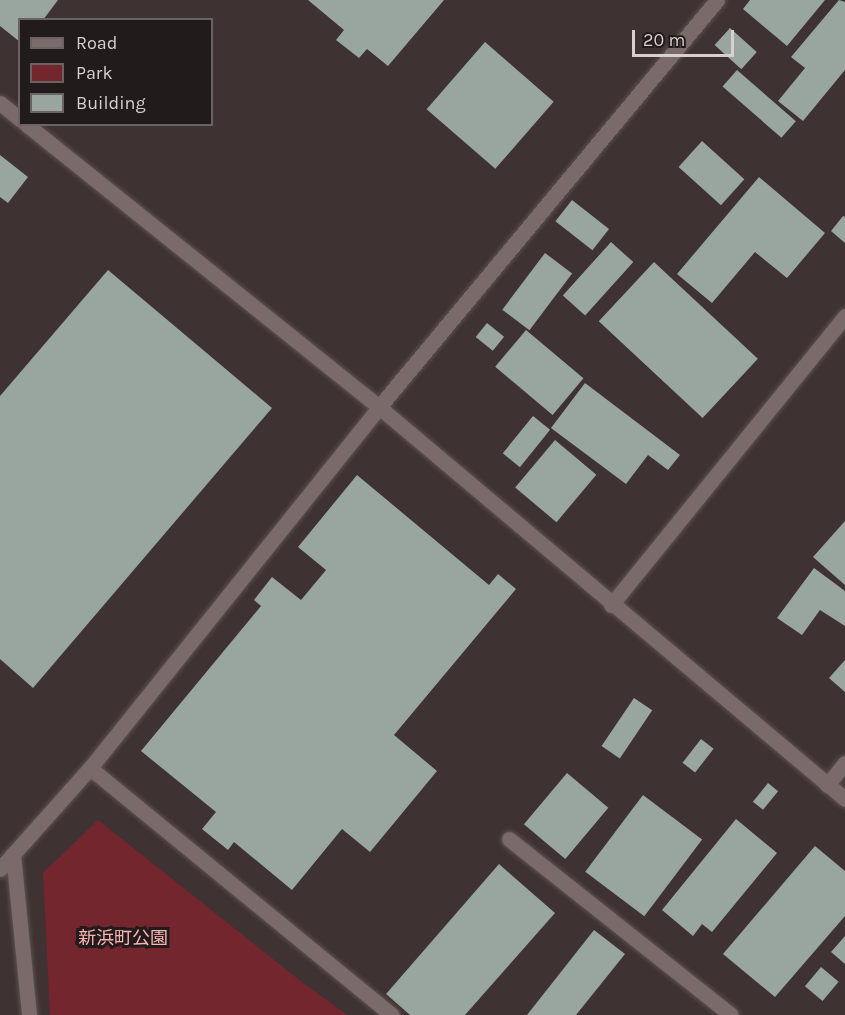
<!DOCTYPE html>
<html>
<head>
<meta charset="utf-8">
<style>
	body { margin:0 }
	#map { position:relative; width:845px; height:1015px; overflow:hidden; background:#3f3232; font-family:Karla,"Noto Sans JP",sans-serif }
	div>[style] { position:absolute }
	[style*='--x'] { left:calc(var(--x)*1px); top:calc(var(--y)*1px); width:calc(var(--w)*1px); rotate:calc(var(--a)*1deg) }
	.green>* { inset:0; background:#73262e }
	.building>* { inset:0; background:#98a69f; transform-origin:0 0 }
	.roads { filter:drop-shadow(0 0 2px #5b5050) drop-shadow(0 0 2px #5b5050) }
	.minor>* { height:15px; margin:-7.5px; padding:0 7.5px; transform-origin:7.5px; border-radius:7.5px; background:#7a6a6a }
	span { translate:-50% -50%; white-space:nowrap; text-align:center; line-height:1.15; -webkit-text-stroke:6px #221b1b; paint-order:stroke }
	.park-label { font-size:18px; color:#feb4b5 }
	.legend { position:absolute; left:18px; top:18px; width:195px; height:108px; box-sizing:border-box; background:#221b1b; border:2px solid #6b6363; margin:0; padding:8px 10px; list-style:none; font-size:18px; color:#d8cfcf }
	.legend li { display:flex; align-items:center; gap:12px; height:30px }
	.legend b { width:30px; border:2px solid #6b6363 }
	.scale { position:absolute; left:632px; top:30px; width:102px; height:27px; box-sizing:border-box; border:3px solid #d8cfcf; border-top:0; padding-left:8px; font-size:18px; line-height:21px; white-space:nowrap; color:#d8cfcf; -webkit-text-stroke:4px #221b1b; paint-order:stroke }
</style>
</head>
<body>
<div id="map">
	<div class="green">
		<div style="clip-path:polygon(98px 820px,302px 982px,347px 1015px,50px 1015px,43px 873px)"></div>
	</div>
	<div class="building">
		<div style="clip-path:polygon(0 0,58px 0,43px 20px,20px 20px,20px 42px,0 26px)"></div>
		<div style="clip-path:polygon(308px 0,444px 0,388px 66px,367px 49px,359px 58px,336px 40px,344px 30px)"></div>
		<div style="clip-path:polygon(750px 0,825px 0,787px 46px,743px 9px)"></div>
		<div style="clip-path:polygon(839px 0,845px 2px,845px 70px,803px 121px,778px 101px,805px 68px,791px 57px)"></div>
		<div style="left:730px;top:28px;width:36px;height:23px;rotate:42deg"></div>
		<div style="left:485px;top:42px;width:91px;height:89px;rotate:41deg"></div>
		<div style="left:737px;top:70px;width:78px;height:22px;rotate:41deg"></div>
		<div style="left:702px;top:141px;width:57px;height:35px;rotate:42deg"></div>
		<div style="clip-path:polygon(0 155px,28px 177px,8px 203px,0 197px)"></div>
		<div style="clip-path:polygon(759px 177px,825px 233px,787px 278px,755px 252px,712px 303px,677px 274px)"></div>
		<div style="left:572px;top:200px;width:47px;height:27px;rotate:38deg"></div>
		<div style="clip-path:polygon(843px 216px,845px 217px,845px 243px,831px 231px)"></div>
		<div style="left:611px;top:242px;width:30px;height:72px;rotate:42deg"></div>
		<div style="left:545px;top:253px;width:34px;height:71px;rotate:37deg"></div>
		<div style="left:654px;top:262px;width:142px;height:81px;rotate:43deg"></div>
		<div style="clip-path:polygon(108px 270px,272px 408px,33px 688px,0 659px,0 396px)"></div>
		<div style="left:487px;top:323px;width:22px;height:18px;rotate:39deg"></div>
		<div style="left:526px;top:330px;width:75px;height:48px;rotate:40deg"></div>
		<div style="clip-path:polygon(585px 383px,680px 455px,668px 470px,648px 455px,626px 484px,551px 428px)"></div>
		<div style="left:533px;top:416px;width:22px;height:48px;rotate:39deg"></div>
		<div style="left:555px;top:440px;width:54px;height:62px;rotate:40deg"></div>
		<div style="clip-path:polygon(357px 475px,489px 585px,498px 574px,516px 589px,394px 735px,437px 771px,370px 852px,342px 829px,292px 890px,234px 842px,228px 850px,202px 829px,216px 812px,141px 751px,261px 606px,254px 600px,272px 577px,301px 600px,326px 570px,298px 547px)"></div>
		<div style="clip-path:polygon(845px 521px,845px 585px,813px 557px)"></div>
		<div style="clip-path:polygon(814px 568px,845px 591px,845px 626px,820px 610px,802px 635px,777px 618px)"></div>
		<div style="clip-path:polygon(845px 660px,845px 692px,829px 678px)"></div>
		<div style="left:634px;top:698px;width:22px;height:58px;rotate:34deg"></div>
		<div style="left:701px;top:739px;width:16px;height:30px;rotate:38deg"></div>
		<div style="left:567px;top:773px;width:54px;height:67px;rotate:40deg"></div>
		<div style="left:768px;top:783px;width:13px;height:24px;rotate:39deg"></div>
		<div style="left:643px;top:795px;width:74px;height:96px;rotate:37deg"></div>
		<div style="clip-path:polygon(736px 819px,777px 853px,712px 932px,702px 924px,693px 936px,662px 910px)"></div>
		<div style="clip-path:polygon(815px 846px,845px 871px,845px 916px,775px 997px,723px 954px)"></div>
		<div style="clip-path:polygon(499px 864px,555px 913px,465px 1015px,410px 1015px,386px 994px)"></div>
		<div style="clip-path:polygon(594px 930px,625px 954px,576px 1015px,527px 1015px)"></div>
		<div style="clip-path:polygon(845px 936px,845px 964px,831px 952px)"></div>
		<div style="left:821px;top:967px;width:23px;height:25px;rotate:40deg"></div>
	</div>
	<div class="roads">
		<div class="minor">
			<div style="--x:0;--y:103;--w:26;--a:39"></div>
			<div style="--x:26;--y:124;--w:452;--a:38.7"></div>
			<div style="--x:379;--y:407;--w:609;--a:40.07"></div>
			<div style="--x:611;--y:605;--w:372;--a:-51"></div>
			<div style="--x:90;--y:768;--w:390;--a:39.3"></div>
			<div style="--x:827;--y:785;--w:28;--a:-51"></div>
			<div style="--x:509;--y:839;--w:283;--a:38.4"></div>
			<div style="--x:13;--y:854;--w:162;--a:84.3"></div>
			<div style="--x:0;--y:869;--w:135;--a:-48.3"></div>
			<div style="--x:90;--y:768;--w:462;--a:-51.3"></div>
			<div style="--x:379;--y:407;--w:529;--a:-50.29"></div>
		</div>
	</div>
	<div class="park-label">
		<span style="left:123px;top:938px">新浜町公園</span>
	</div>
	<ul class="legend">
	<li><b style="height:8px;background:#7a6a6a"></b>Road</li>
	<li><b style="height:16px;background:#73262e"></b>Park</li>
	<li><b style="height:16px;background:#98a69f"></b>Building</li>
	</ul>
	<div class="scale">20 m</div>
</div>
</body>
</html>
